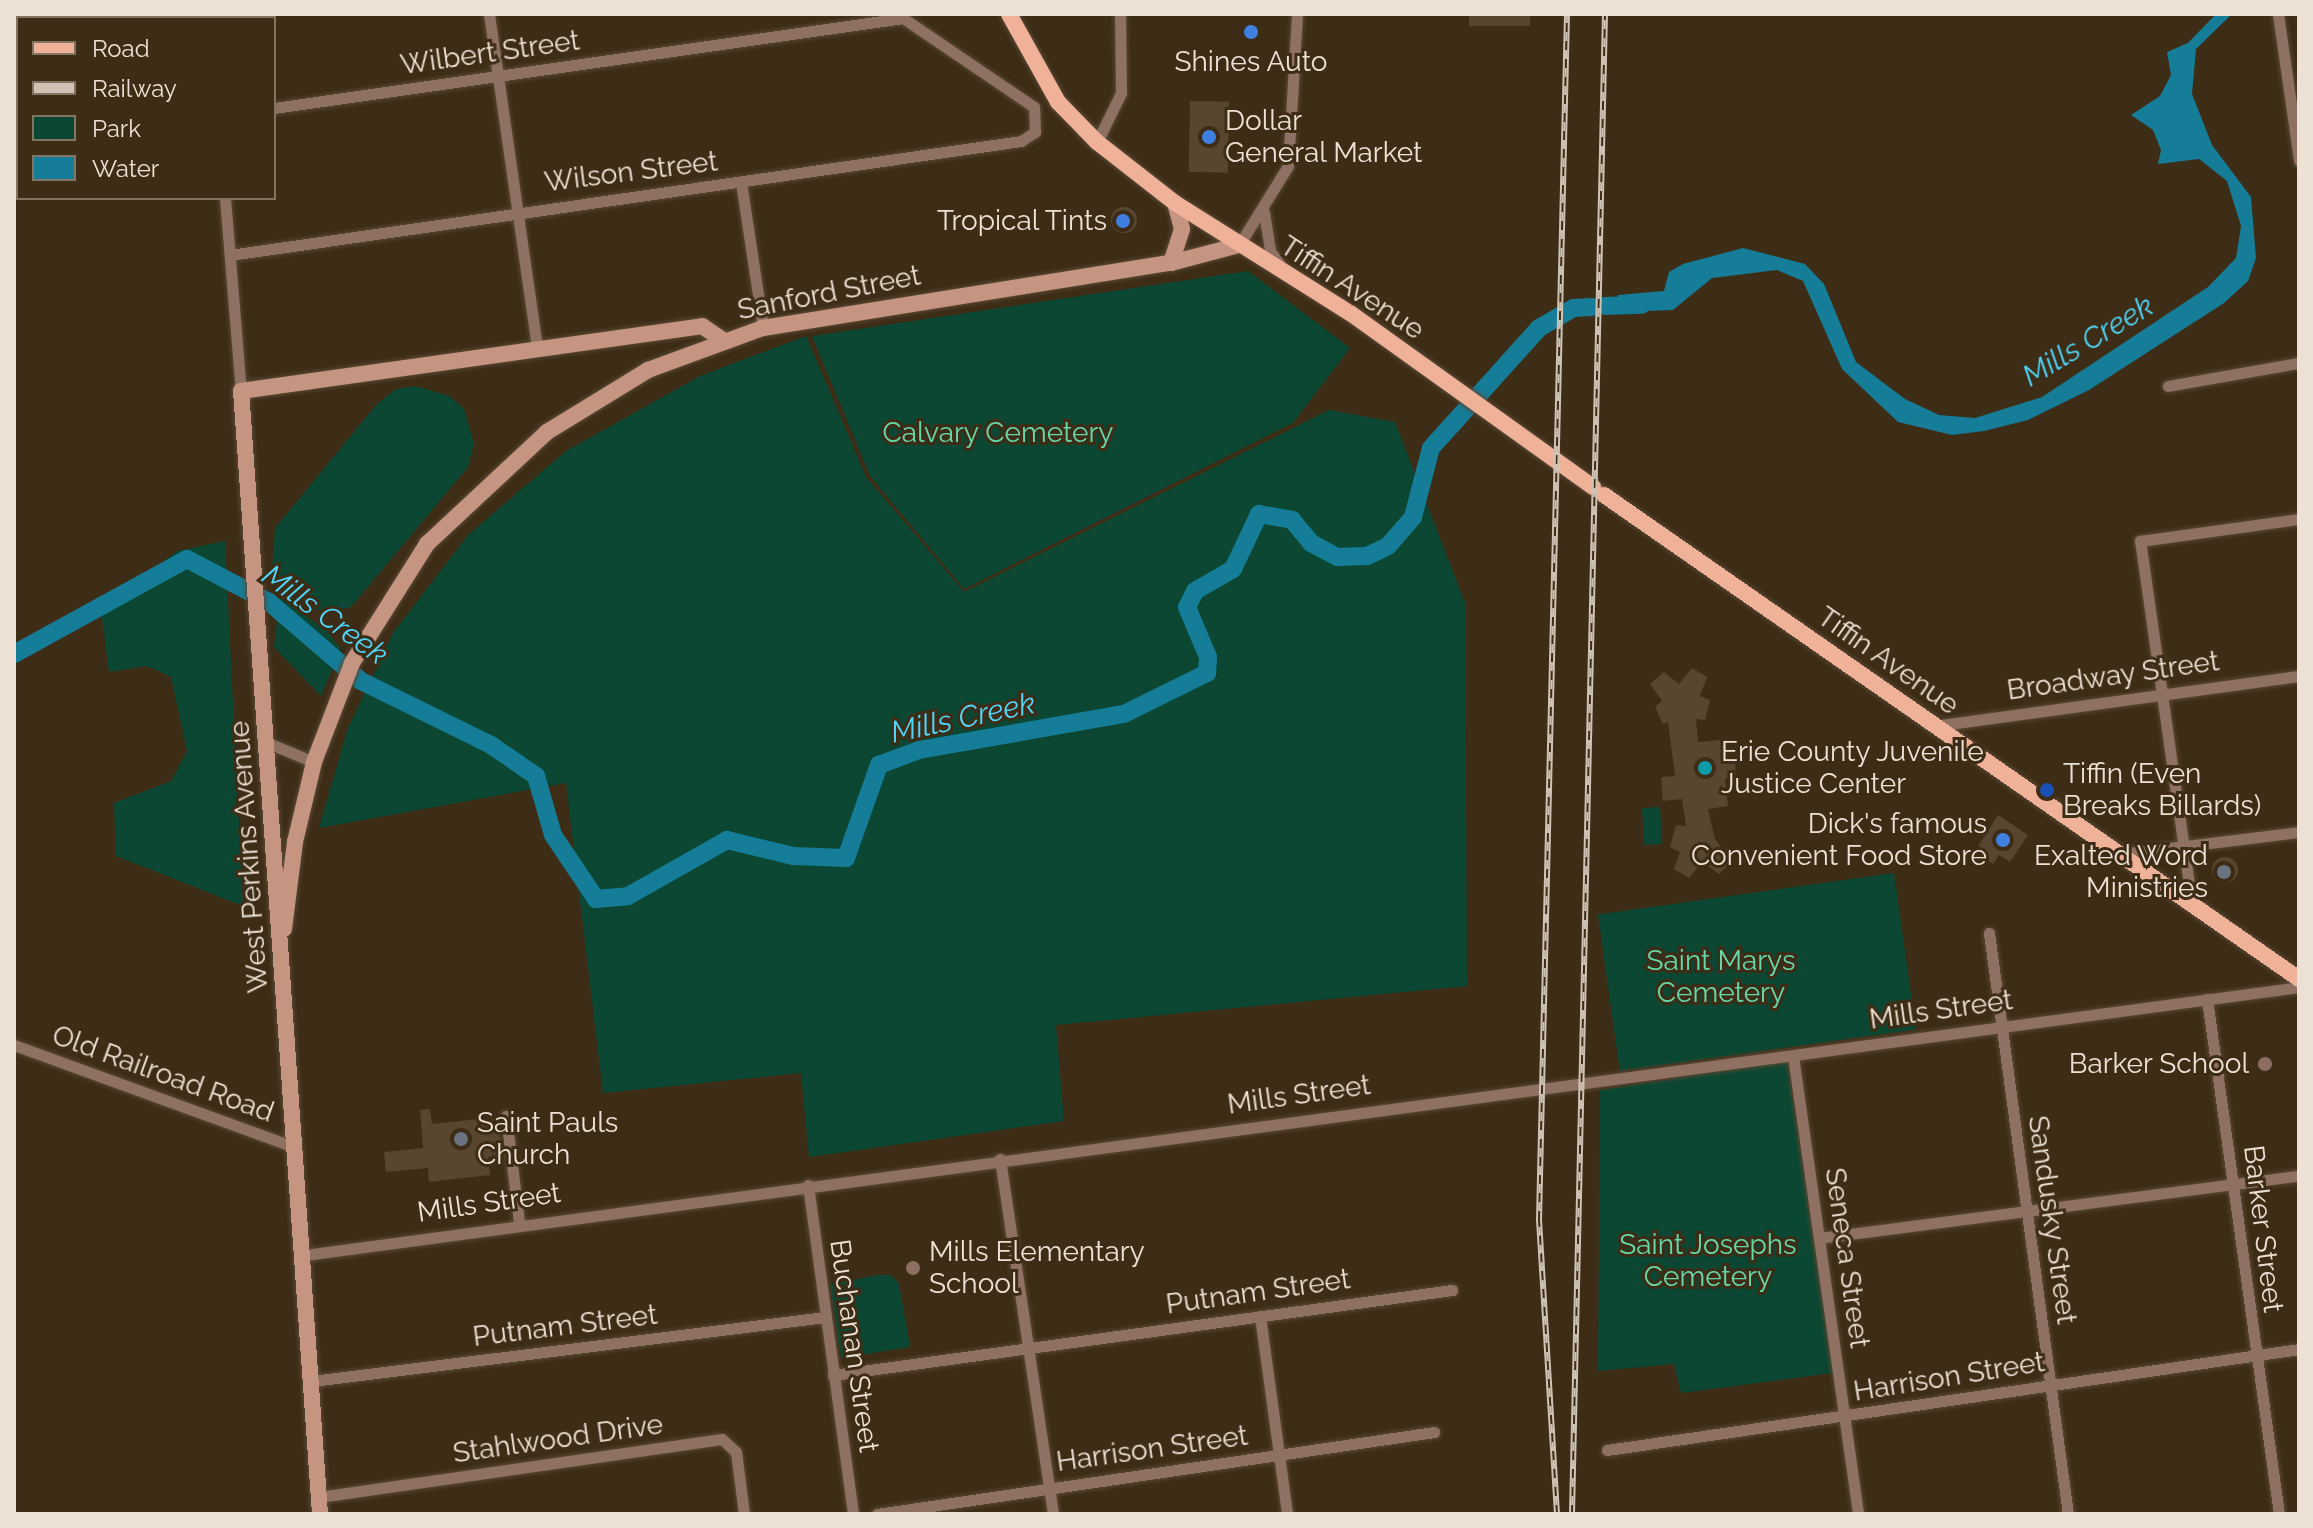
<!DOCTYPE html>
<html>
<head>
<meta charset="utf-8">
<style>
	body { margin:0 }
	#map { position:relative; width:2313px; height:1528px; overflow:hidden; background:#3d2c16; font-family:Raleway,sans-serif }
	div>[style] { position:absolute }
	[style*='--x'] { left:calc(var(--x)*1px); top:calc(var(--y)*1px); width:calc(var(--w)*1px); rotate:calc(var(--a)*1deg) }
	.green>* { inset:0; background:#0b4732; transform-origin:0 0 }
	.water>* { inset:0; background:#157d97 }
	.river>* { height:18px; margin:-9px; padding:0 9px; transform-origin:9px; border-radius:9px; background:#157d97 }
	.building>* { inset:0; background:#594630; transform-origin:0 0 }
	.round { border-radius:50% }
	.roads { filter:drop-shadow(0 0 2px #594934) drop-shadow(0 0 2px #594934) }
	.street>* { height:11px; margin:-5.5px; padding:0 5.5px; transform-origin:5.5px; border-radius:5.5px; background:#8f7164 }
	.secondary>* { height:16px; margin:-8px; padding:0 8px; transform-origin:8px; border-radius:8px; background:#c59581 }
	.primary>* { height:16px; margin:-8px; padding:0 8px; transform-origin:8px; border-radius:8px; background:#efb198 }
	.rail>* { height:6px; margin-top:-3px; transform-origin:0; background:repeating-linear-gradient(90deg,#3d2c16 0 9px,#cfc3b5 0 18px); box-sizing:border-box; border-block:2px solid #cfc3b5 }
	.dots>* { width:22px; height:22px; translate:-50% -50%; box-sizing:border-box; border:4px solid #3d2c16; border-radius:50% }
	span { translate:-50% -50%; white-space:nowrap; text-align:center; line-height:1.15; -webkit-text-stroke:6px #3d2c16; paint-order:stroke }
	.street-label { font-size:28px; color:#ece1d4 }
	.poi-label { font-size:28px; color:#ece1d4 }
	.left { translate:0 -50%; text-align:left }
	.right { translate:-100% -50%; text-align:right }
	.park-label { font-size:28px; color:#65d8aa }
	.water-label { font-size:30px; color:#4fd5f9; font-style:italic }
	.frame { position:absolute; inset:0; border:16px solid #ece1d4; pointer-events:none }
	.legend { position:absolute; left:16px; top:16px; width:260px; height:184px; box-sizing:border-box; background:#3d2c16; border:2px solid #837462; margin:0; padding:10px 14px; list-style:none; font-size:24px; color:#ece1d4 }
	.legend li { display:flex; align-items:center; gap:16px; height:40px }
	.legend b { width:40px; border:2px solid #837462 }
</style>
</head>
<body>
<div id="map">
	<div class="green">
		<div style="clip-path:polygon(1248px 271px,1350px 348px,1293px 423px,964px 589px,870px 476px,812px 336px)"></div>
		<div style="clip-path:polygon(806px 336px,866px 477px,964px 592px,1329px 410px,1395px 422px,1465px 603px,1467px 986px,1056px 1025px,1064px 1121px,809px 1157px,801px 1073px,603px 1093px,566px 783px,319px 828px,348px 728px,393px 633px,468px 535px,566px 451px,700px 376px)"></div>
		<div style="clip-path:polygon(415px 386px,449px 396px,464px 409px,474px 444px,468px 467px,351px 607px,327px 612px,298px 604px,272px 571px,275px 528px,377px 404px,396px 389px)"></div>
		<div style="clip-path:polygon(225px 541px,243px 906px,116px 856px,114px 803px,171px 781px,187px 751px,171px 677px,147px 666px,109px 672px,101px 610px,177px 551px)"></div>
		<div style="clip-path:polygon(280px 597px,327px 631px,341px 649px,321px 696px,274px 647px)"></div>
		<div style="left:1660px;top:807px;width:37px;height:18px;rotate:87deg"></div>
		<div style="left:1894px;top:873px;width:158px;height:299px;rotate:82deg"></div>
		<div style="clip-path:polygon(1787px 1061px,1833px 1373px,1681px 1393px,1674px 1364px,1598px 1371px,1600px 1090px)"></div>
		<div style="clip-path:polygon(878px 1275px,891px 1275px,899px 1284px,910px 1347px,841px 1358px,830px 1284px)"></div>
	</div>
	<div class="water">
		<div style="clip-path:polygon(2216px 14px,2232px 14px,2196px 49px,2192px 94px,2212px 145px,2251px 197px,2256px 258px,2248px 281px,2224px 303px,2089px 390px,2028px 420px,1984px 431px,1952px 435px,1898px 422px,1842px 369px,1803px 281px,1777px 270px,1712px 278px,1673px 310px,1617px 312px,1618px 295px,1664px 291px,1669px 272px,1683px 264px,1743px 248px,1805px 264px,1824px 284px,1856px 362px,1905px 399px,1939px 415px,1975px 418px,2042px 397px,2208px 287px,2236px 258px,2241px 226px,2227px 181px,2199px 159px,2158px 164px,2161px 150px,2153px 130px,2131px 115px,2160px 96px,2171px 75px,2167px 52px,2188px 43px)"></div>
	</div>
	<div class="river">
		<div style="--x:1605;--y:306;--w:37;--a:-2"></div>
		<div style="--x:14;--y:654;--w:197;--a:-28.8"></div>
		<div style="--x:187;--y:559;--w:93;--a:27.7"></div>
		<div style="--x:269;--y:602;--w:121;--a:40.7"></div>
		<div style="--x:361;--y:681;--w:145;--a:26.2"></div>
		<div style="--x:491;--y:745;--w:55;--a:34.6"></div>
		<div style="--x:536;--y:776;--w:61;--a:73.9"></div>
		<div style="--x:553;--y:835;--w:77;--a:56.1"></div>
		<div style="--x:596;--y:899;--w:32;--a:-5"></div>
		<div style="--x:628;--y:896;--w:114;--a:-29.5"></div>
		<div style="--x:727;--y:840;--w:68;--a:13.6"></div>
		<div style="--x:793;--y:856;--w:53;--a:2.2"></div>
		<div style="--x:846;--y:858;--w:99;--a:-70.5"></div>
		<div style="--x:879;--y:765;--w:43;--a:-20.6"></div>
		<div style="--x:919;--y:750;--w:208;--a:-10"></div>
		<div style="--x:1124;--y:714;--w:93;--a:-26.3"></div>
		<div style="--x:1207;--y:673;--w:16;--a:-86"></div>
		<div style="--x:1208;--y:657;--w:54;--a:-112.8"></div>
		<div style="--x:1187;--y:607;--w:18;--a:-63"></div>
		<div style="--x:1195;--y:591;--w:44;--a:-30.1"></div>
		<div style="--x:1233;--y:569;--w:61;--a:-64.7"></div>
		<div style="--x:1259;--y:514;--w:34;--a:10"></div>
		<div style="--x:1292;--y:520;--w:30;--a:50"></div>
		<div style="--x:1311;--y:543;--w:30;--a:28"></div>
		<div style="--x:1337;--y:557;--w:30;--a:-2"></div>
		<div style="--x:1367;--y:556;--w:23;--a:-25"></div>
		<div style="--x:1388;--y:546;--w:38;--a:-49"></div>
		<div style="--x:1413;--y:517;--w:71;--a:-75.4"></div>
		<div style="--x:1431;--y:448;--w:161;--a:-48"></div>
		<div style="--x:1539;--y:328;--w:39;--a:-30"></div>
		<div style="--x:1573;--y:308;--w:19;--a:-3"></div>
	</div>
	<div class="building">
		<div style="left:1469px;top:14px;width:61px;height:12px"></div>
		<div style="left:1190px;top:101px;width:39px;height:71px;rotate:1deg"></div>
		<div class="round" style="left:1111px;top:207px;width:26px;height:26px"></div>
		<div style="clip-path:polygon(1692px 668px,1707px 677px,1700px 696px,1710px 700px,1705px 720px,1696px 719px,1698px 742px,1720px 740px,1723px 761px,1735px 760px,1736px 778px,1725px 779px,1728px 806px,1708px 809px,1715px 839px,1732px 862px,1719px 874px,1702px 862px,1689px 878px,1674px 869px,1680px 852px,1670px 847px,1676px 825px,1686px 826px,1682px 799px,1663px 801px,1661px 777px,1675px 776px,1668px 722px,1663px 724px,1655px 707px,1662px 701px,1650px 684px,1664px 672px,1679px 684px)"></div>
		<div style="clip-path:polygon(1998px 815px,2028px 835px,2010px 862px,1999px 855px,1993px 864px,1979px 855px,1979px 845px)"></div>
		<div class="round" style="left:2212px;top:857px;width:26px;height:26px"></div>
		<div style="clip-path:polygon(430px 1109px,432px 1124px,498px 1117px,502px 1156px,488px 1157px,490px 1175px,429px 1182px,428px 1168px,386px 1172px,384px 1152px,423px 1148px,420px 1110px)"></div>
	</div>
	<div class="roads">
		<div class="street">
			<div style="--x:210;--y:14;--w:4;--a:90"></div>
			<div style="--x:489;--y:14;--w:338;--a:81.8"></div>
			<div style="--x:2278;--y:14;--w:148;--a:81.8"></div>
			<div style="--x:274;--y:108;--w:635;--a:-8.14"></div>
			<div style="--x:1097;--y:142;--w:55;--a:-63.9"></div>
			<div style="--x:1121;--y:93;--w:79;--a:-90.7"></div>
			<div style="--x:741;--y:182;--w:148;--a:81.4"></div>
			<div style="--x:225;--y:198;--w:194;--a:85.3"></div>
			<div style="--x:1264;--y:212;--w:39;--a:81"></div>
			<div style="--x:1270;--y:251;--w:17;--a:54"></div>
			<div style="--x:1239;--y:245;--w:93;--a:-58.2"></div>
			<div style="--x:1288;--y:166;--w:152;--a:-86.6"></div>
			<div style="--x:230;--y:255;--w:799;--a:-8.2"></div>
			<div style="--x:1021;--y:141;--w:17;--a:-33"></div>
			<div style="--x:1035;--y:132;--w:25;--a:-92"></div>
			<div style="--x:1034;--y:107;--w:166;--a:-145.8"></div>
			<div style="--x:2168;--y:386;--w:133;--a:-10"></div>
			<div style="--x:1934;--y:726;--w:368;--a:-7.8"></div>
			<div style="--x:268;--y:743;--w:50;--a:22.4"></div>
			<div style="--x:2120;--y:854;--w:180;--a:-7"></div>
			<div style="--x:2192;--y:905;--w:368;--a:-98.1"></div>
			<div style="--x:2140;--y:541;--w:161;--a:-7.9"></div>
			<div style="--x:1989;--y:933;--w:586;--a:82.26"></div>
			<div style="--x:2207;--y:999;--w:520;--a:82.04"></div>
			<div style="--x:14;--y:1045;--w:299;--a:20"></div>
			<div style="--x:1793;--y:1056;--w:463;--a:81.9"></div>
			<div style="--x:506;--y:1116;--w:107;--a:83"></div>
			<div style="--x:1000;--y:1159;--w:359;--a:81.5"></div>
			<div style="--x:808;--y:1185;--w:332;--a:82.2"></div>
			<div style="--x:1819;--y:1238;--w:484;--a:-7.4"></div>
			<div style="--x:305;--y:1255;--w:2012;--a:-7.65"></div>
			<div style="--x:1260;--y:1316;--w:200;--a:82.2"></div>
			<div style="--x:833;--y:1375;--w:625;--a:-7.82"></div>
			<div style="--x:312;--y:1381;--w:517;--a:-7.11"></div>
			<div style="--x:1607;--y:1450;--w:699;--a:-8.3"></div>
			<div style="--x:319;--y:1497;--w:407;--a:-8.2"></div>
			<div style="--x:722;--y:1439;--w:19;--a:43"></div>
			<div style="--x:736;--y:1452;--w:63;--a:82.6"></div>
			<div style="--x:877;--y:1514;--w:563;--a:-8.37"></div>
		</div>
		<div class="secondary">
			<div style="--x:1171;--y:263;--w:36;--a:-72"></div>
			<div style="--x:1182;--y:229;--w:27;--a:-105"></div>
			<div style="--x:284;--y:929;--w:88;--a:-82.8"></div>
			<div style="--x:295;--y:842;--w:82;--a:-76.6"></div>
			<div style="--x:314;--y:762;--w:106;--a:-69"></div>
			<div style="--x:352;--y:663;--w:141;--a:-57.8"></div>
			<div style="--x:427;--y:544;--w:164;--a:-43"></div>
			<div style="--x:547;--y:432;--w:119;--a:-31.5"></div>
			<div style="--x:648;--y:370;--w:122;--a:-20.1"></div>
			<div style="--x:763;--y:328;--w:413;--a:-9.1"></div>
			<div style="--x:1171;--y:263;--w:70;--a:-14.8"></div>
			<div style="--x:320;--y:1514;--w:1126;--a:-94.02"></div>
			<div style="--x:241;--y:391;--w:466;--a:-8"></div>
			<div style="--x:702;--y:326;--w:25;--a:34"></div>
		</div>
		<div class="primary">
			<div style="--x:1009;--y:14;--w:101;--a:60.9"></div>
			<div style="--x:1058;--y:102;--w:56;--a:45.7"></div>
			<div style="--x:1097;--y:142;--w:99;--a:38"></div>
			<div style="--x:1175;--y:203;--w:207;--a:32.2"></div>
			<div style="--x:1350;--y:313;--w:299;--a:35.6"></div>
			<div style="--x:1604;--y:495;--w:847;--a:34.85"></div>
		</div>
	</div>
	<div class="rail">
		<div style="--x:1557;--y:1514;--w:295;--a:-93.5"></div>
		<div style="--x:1539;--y:1220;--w:1206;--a:-88.67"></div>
		<div style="--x:1572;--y:1514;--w:1500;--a:-88.74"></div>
	</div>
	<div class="dots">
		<div style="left:1251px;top:32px;background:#3f7fe0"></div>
		<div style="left:1209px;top:137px;background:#3f7fe0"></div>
		<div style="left:1123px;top:221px;background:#3f7fe0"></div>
		<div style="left:1705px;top:768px;background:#0f9aa8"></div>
		<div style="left:2047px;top:790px;background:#1a4fb4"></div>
		<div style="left:2003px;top:840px;background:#3f7fe0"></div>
		<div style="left:2224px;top:872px;background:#6b7280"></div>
		<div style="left:2265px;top:1064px;background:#8d6e63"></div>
		<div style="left:461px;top:1139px;background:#6b7280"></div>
		<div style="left:913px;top:1268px;background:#8d6e63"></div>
	</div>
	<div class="street-label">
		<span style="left:490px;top:53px;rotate:-8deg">Wilbert Street</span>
		<span style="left:631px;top:172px;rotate:-7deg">Wilson Street</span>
		<span style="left:1352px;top:288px;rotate:33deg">Tiffin Avenue</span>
		<span style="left:829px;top:293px;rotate:-11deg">Sanford Street</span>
		<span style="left:1888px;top:661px;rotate:35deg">Tiffin Avenue</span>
		<span style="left:2113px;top:676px;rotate:-8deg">Broadway Street</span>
		<span style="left:249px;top:857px;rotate:-94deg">West Perkins Avenue</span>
		<span style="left:1941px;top:1010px;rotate:-8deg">Mills Street</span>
		<span style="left:163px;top:1074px;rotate:20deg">Old Railroad Road</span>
		<span style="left:1299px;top:1095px;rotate:-8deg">Mills Street</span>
		<span style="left:489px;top:1203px;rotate:-8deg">Mills Street</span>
		<span style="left:2052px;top:1220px;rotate:82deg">Sandusky Street</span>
		<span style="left:2263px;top:1229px;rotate:83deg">Barker Street</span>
		<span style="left:1847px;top:1258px;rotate:82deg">Seneca Street</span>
		<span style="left:1258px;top:1292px;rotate:-8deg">Putnam Street</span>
		<span style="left:565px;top:1326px;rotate:-7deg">Putnam Street</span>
		<span style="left:854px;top:1346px;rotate:82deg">Buchanan Street</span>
		<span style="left:1949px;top:1377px;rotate:-9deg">Harrison Street</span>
		<span style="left:558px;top:1439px;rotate:-8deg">Stahlwood Drive</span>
		<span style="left:1152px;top:1449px;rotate:-8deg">Harrison Street</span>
	</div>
	<div class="poi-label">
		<span style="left:1251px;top:62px">Shines Auto</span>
		<span class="left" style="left:1225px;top:137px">Dollar<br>General Market</span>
		<span class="right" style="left:1107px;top:221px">Tropical Tints</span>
		<span class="left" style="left:1721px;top:768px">Erie County Juvenile<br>Justice Center</span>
		<span class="left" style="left:2063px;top:790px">Tiffin (Even<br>Breaks Billards)</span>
		<span class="right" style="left:1987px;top:840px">Dick's famous<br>Convenient Food Store</span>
		<span class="right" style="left:2208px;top:872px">Exalted Word<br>Ministries</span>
		<span class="right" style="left:2249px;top:1064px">Barker School</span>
		<span class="left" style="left:477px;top:1139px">Saint Pauls<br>Church</span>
		<span class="left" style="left:929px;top:1268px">Mills Elementary<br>School</span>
	</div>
	<div class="park-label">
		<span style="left:998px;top:433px">Calvary Cemetery</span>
		<span style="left:1721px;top:977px">Saint Marys<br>Cemetery</span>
		<span style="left:1708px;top:1261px">Saint Josephs<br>Cemetery</span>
	</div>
	<div class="water-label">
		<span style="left:2088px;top:341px;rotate:-31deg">Mills Creek</span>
		<span style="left:325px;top:615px;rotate:36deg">Mills Creek</span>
		<span style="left:963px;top:718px;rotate:-12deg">Mills Creek</span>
	</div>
	<div class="frame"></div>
	<ul class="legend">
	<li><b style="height:10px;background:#efb198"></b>Road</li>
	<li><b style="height:10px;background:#cfc3b5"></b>Railway</li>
	<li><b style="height:22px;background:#0b4732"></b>Park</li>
	<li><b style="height:22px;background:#157d97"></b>Water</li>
	</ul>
</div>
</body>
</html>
